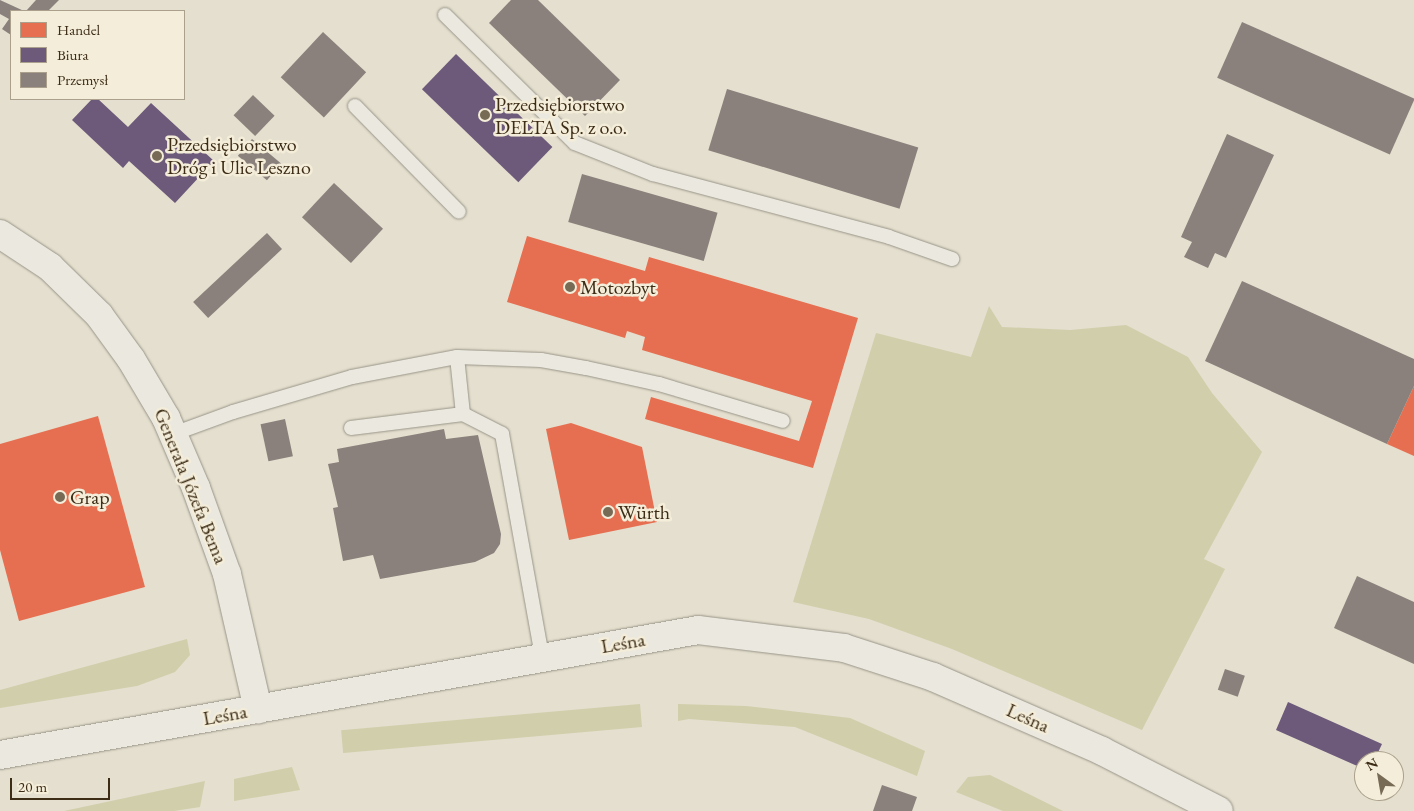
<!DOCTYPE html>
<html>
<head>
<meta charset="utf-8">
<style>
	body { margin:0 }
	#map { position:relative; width:1414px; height:811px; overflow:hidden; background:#e4dfce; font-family:"EB Garamond",serif }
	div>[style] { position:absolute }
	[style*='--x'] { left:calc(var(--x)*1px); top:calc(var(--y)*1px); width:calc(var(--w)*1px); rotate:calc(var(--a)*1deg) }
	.green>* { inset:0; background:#d1ceab; transform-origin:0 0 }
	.shops>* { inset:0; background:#e76f51 }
	.offices>* { inset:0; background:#6d597a; transform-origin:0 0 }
	.industry>* { inset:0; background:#8a817c; transform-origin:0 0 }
	.roads { filter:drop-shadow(0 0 1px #999488) drop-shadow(0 0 1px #999488) }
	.lane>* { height:14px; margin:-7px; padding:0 7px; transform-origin:7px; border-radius:7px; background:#eae8df }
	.street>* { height:28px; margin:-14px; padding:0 14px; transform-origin:14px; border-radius:14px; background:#eae8df }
	.secondary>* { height:28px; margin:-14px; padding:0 14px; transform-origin:14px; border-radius:14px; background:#eae8df }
	.dots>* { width:14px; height:14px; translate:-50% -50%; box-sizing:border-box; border:2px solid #f4edd9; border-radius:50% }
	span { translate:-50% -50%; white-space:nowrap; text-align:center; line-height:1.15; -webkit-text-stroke:5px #f4edd9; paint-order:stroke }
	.poi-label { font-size:20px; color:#3d2d16 }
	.left { translate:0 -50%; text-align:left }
	.street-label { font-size:20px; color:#3d2d16 }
	.legend { position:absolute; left:10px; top:10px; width:175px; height:90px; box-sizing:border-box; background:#f4edd9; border:1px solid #aba08b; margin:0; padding:6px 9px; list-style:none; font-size:15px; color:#3d2d16 }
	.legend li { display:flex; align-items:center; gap:10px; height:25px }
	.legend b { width:25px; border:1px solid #aba08b }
	.north { position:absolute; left:1354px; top:751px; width:50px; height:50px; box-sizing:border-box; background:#f4edd9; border:1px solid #aba08b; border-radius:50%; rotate:328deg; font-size:14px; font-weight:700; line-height:20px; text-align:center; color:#3d2d16 }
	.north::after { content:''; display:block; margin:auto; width:18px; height:22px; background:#776b56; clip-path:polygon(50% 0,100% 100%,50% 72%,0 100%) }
	.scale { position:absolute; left:10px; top:778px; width:100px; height:22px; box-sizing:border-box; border:2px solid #3d2d16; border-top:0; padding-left:6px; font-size:15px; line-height:18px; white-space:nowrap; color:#3d2d16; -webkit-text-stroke:4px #f4edd9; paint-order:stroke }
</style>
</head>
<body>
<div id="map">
	<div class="green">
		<div style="clip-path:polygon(989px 306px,1002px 327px,1070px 330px,1126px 325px,1188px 357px,1212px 393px,1262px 452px,1204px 559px,1225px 569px,1142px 730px,952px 649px,869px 619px,793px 602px,876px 333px,971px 357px)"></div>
		<div style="clip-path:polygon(187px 639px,190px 655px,175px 672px,137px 686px,0 708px,0 690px)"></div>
		<div style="left:640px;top:704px;width:23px;height:300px;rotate:85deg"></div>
		<div style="clip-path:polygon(678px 704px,746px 706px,850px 718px,925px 751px,917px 776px,795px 727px,689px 719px,678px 721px)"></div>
		<div style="clip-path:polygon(292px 767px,300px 790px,234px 801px,234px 779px)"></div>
		<div style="clip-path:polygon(990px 775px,1063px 811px,1003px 811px,956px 792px,968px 777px)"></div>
		<div style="clip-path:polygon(205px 781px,200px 807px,174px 811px,64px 811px)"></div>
	</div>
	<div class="shops">
		<div style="clip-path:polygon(527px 236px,645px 271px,649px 257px,858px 318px,813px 468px,645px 419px,651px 397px,799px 441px,812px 401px,642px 350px,645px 337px,627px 331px,625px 338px,507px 302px)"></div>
		<div style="clip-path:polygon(1414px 386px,1414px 456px,1387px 444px)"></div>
		<div style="clip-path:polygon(98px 416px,145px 587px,19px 621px,0 550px,0 444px)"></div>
		<div style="clip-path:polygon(571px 423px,642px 447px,657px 522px,569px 540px,546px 429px)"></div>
	</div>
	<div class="offices">
		<div style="left:456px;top:54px;width:134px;height:49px;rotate:44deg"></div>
		<div style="clip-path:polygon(92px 99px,98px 99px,128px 127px,151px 103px,214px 161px,175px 203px,129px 161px,123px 168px,72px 120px)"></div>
		<div style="clip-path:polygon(1288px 702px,1382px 744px,1374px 761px,1364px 761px,1364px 769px,1276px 730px)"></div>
	</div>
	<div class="industry">
		<div style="clip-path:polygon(0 0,24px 11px,11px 11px,11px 35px,2px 29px,9px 19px,0 14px)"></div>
		<div style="clip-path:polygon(36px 0,59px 0,48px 11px,26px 11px)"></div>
		<div style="clip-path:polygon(511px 0,538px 0,620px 80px,585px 116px,489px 23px)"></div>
		<div style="left:1242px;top:22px;width:189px;height:61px;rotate:24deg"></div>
		<div style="left:323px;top:32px;width:59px;height:62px;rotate:43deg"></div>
		<div style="left:727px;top:89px;width:200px;height:64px;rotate:17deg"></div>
		<div style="left:253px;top:95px;width:30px;height:28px;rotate:44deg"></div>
		<div style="clip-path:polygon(1227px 134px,1274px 155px,1226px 258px,1215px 253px,1208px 268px,1184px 257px,1192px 242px,1181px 237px)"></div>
		<div style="left:252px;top:139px;width:38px;height:22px;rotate:40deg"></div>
		<div style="left:582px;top:174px;width:141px;height:50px;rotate:16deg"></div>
		<div style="left:334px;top:183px;width:67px;height:47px;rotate:43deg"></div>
		<div style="left:267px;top:233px;width:22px;height:101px;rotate:47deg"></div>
		<div style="clip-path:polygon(1242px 281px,1414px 359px,1414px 386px,1387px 444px,1205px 361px)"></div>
		<div style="left:285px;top:419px;width:38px;height:25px;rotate:78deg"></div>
		<div style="clip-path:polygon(444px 429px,446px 439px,478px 435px,501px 534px,500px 544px,494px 553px,475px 562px,380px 579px,373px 555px,343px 561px,333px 508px,338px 507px,328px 464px,339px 462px,337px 449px)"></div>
		<div style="clip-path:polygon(1357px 576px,1414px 602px,1414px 664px,1334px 628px)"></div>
		<div style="left:1225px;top:669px;width:21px;height:22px;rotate:19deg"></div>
		<div style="clip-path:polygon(882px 785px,917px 797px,912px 811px,873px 811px)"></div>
	</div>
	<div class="roads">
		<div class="lane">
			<div style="--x:445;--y:15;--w:182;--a:44.6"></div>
			<div style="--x:575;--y:143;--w:84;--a:21.7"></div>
			<div style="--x:653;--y:174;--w:244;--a:14.9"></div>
			<div style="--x:889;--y:237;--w:67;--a:19.2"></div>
			<div style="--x:355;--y:106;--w:148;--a:45.5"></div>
			<div style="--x:457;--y:357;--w:57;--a:84"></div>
			<div style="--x:463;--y:414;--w:44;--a:27.1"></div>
			<div style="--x:502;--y:434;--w:227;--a:79.8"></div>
			<div style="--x:351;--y:428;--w:113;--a:-7.1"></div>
			<div style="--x:173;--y:434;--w:64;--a:-20.1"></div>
			<div style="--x:233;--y:412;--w:124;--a:-16.4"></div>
			<div style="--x:352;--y:377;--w:107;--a:-10.8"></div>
			<div style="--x:457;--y:357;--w:84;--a:2"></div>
			<div style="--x:541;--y:360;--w:46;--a:10.1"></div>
			<div style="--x:586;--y:368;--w:75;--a:12.4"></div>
			<div style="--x:659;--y:384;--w:129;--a:16.6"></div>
		</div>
		<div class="street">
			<div style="--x:0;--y:234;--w:60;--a:33.4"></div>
			<div style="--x:50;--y:267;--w:69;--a:44.4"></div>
			<div style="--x:99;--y:315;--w:54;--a:54"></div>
			<div style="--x:131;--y:359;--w:69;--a:59.3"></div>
			<div style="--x:166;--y:418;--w:76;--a:66.8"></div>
			<div style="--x:196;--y:488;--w:91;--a:70.2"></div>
			<div style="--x:227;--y:574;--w:139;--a:77.1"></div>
		</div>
		<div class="secondary">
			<div style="--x:0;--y:755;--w:709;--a:-10.15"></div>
			<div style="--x:698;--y:630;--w:147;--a:7"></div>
			<div style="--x:844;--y:648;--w:94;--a:18"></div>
			<div style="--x:933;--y:677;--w:184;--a:23.6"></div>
			<div style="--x:1102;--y:751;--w:131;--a:27.1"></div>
		</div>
	</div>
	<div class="dots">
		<div style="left:485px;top:115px;background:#776b56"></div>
		<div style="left:157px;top:156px;background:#776b56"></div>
		<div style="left:570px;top:287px;background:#776b56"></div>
		<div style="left:60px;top:497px;background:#776b56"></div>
		<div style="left:608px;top:512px;background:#776b56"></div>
	</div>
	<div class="poi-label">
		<span class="left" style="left:495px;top:116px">Przedsiębiorstwo<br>DELTA Sp. z o.o.</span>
		<span class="left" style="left:167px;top:156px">Przedsiębiorstwo<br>Dróg i Ulic Leszno</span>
		<span class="left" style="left:580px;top:287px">Motozbyt</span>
		<span class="left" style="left:70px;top:497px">Grap</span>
		<span class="left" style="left:618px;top:512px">Würth</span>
	</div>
	<div class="street-label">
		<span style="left:191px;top:486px;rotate:68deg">Generała Józefa Bema</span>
		<span style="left:623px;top:643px;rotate:-10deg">Leśna</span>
		<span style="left:225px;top:715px;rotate:-10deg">Leśna</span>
		<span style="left:1028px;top:718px;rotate:24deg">Leśna</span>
	</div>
	<ul class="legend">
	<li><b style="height:14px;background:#e76f51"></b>Handel</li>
	<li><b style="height:14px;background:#6d597a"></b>Biura</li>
	<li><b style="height:14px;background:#8a817c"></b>Przemysł</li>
	</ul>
	<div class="north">N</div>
	<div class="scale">20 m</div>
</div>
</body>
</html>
